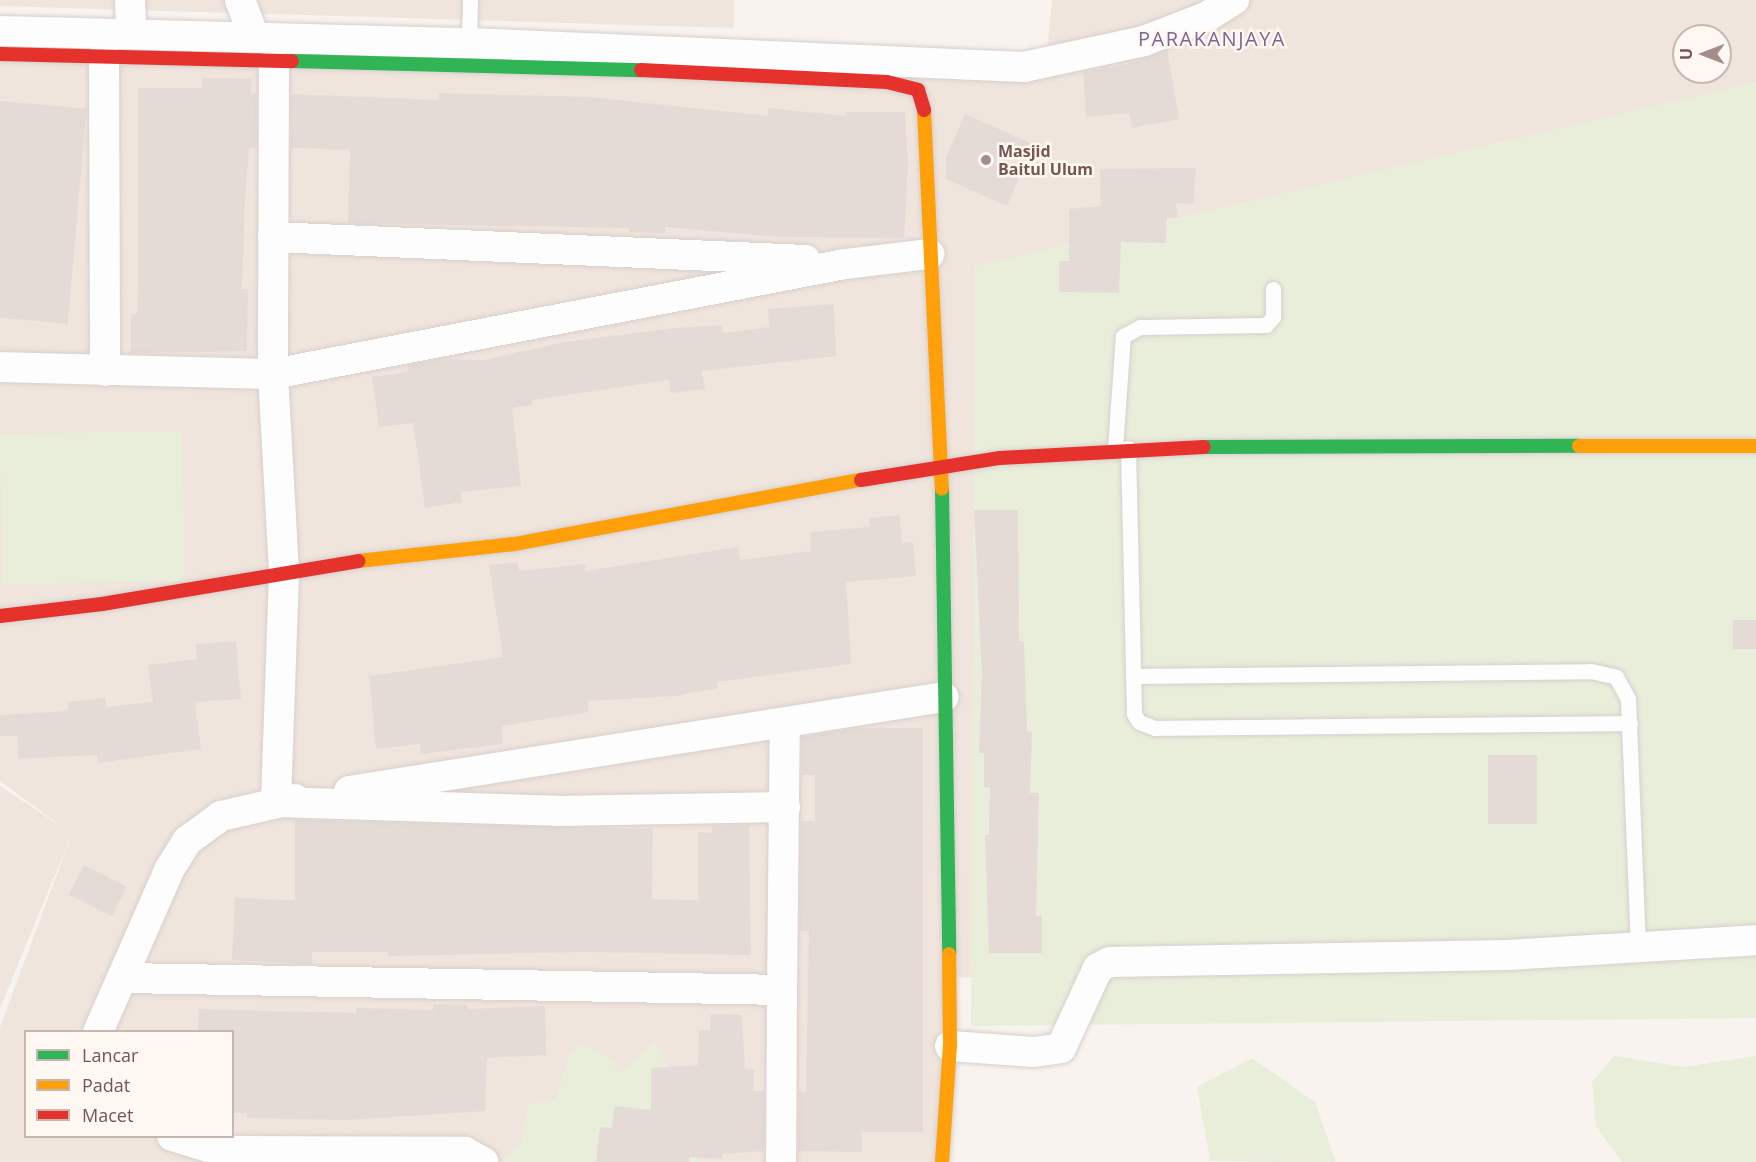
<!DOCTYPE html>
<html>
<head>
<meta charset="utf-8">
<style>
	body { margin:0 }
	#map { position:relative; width:1756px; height:1162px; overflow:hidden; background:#f8f3ef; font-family:"Open Sans",sans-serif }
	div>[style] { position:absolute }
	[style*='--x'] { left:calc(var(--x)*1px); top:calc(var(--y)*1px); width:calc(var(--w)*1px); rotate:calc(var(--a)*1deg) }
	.residential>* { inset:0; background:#f0e5dd }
	.green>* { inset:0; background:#e9eedb; transform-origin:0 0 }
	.building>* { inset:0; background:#e4dbd7; transform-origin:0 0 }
	.roads { filter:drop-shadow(0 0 2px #d7cfcc) drop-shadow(0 0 2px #d7cfcc) }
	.lane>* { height:15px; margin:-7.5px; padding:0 7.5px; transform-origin:7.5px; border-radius:7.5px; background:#fefdfd }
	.street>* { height:30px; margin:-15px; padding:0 15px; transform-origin:15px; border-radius:15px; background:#fefdfd }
	.fast>* { height:14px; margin:-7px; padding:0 7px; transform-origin:7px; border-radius:7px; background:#30b455 }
	.slow>* { height:14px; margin:-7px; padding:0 7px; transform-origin:7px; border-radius:7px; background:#ff9f0a }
	.jam>* { height:14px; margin:-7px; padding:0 7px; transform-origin:7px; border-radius:7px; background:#e5322d }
	.dots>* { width:16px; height:16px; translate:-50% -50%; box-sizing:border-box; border:3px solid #fef7f2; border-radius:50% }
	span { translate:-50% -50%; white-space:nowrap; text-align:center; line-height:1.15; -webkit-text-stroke:5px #fef7f2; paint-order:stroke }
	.poi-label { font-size:16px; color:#76574f; font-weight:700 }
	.left { translate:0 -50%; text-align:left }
	.quarter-label { font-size:20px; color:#7c6791; letter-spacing:1.5px }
	.legend { position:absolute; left:24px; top:1030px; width:210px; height:108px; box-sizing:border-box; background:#fef7f2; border:2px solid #c8b7b1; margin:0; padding:8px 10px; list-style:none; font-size:18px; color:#76574f }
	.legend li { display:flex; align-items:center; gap:12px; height:30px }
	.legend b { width:30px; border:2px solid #c8b7b1 }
	.north { position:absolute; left:1672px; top:24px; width:60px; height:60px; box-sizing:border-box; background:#fef7f2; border:2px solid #c8b7b1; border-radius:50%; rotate:270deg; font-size:16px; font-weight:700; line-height:24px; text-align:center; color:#76574f }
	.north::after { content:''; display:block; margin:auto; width:21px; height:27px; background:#a48e87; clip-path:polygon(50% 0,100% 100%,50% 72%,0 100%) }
</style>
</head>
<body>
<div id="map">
	<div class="residential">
		<div style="clip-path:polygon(0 0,734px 0,734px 28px,0 6px)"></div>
		<div style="clip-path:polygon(evenodd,1052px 0,1756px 0,1756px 994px,945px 977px,939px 1162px,0 1162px,0 1027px,72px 834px,0 1008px,0 786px,64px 828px,0 781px,0 38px,1045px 72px,1052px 0,1684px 36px,1720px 36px,1720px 72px,1684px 72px,1684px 36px,1052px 0,26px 1032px,232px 1032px,232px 1136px,26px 1136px,26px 1032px)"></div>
	</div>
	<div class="green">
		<div style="clip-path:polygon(1756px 82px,1756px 1018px,971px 1026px,975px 266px)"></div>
		<div style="left:182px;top:431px;width:150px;height:182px;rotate:89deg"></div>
		<div style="clip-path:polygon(655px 1041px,671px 1075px,698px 1162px,501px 1162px,522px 1142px,528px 1104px,556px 1100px,568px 1058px,580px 1043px,611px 1059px,618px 1074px)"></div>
		<div style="clip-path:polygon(1614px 1056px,1684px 1067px,1756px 1056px,1756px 1162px,1622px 1162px,1596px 1127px,1592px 1082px)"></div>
		<div style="clip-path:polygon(1252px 1058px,1315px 1102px,1336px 1162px,1210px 1161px,1197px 1087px)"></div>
	</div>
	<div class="building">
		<div style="clip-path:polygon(1167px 50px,1179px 119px,1132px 128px,1129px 113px,1086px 117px,1083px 72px,1124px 65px)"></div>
		<div style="clip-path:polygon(202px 78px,252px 79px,251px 93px,257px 93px,256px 148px,249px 148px,245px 201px,242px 289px,248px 289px,247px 351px,131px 353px,131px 314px,137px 314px,138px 279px,138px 88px,202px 88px)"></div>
		<div style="clip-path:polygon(439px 93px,589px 97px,768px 116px,768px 108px,846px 116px,846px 112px,905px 112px,908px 163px,904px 238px,779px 237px,665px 227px,665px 233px,629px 232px,629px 228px,348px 223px,350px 150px,291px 148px,291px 94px,439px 100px)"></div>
		<div style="left:0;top:101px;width:87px;height:216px;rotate:5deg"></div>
		<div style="clip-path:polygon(965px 114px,1035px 145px,997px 151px,998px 171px,1022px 171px,1007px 206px,946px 179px,946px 158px)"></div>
		<div style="clip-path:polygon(1196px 168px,1193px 204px,1176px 203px,1178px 217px,1167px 218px,1166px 243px,1121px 242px,1119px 293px,1059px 292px,1059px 261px,1069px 261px,1069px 209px,1101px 206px,1100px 169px)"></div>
		<div style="clip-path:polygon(834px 304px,836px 356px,702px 371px,705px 389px,671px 393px,669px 380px,532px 400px,532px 405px,512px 408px,521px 486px,461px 492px,462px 502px,425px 508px,413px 423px,379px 427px,372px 377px,408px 372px,408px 366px,440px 359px,484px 360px,565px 342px,674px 328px,722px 325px,723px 333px,769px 327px,768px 309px)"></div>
		<div style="clip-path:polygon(974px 510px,1018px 510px,1019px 641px,1024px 641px,1027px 731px,1032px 732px,1030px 793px,1039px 793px,1036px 916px,1042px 916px,1042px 953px,989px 953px,985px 835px,989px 835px,990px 787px,984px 787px,984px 753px,979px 753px,982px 674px)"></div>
		<div style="clip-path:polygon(900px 515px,902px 543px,913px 542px,916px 576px,846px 582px,851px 664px,717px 682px,718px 688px,675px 696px,588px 701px,589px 712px,502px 726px,503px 744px,421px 754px,420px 744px,376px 749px,369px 676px,503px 657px,489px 565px,518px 562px,519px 571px,585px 564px,585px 571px,738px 547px,740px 560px,811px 551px,810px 532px,870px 527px,869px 518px)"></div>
		<div style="left:1733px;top:620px;width:23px;height:29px"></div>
		<div style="clip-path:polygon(236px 641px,241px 699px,195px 702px,201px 749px,98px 763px,97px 755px,18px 759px,17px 736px,0 736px,0 715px,68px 711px,68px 702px,105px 698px,106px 707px,153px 702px,148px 665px,197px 659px,196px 644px)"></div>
		<div style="clip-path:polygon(858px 728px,923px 728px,923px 1132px,862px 1132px,862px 1152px,798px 1151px,799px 1092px,806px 1092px,809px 931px,800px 931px,801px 821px,815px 821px,815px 775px,802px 775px,802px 737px)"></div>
		<div style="left:1488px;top:755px;width:49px;height:69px"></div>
		<div style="clip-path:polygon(295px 820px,653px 829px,652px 899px,698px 900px,698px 832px,712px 833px,712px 826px,749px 825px,751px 955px,586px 952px,388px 956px,388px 952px,312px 952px,312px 964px,232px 960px,235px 898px,295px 900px)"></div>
		<div style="left:84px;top:865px;width:48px;height:33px;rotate:27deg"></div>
		<div style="clip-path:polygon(433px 1004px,467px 1005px,467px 1009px,545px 1006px,546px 1055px,487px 1058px,485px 1111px,348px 1120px,247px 1118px,247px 1113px,232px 1113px,232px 1032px,198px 1032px,199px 1009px,356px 1013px,357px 1008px,433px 1010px)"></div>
		<div style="clip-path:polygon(711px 1014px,742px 1015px,745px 1069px,754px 1070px,754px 1091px,764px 1091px,764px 1151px,722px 1154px,722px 1159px,689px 1157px,689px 1162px,596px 1162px,600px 1127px,612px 1128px,615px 1106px,651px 1110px,651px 1068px,698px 1065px,699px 1030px,710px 1030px)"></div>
	</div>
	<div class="roads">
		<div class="lane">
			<div style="--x:469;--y:43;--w:43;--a:-88.7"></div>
			<div style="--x:1128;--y:448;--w:266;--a:88.7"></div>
			<div style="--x:1134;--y:714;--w:9;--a:58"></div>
			<div style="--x:1139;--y:722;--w:17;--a:21"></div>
			<div style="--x:1155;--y:728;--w:475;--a:-0.6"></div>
			<div style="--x:1115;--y:449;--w:113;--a:-86"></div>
			<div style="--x:1123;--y:336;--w:19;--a:-28"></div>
			<div style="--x:1140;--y:327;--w:126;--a:-0.9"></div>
			<div style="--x:1266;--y:325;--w:11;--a:-49"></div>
			<div style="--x:1273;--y:317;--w:28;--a:-90"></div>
			<div style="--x:1133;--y:676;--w:458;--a:-0.6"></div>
			<div style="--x:1591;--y:671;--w:26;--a:13"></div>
			<div style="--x:1616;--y:677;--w:25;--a:61"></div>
			<div style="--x:1628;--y:699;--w:249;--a:87.7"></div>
		</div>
		<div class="street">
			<div style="--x:130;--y:0;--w:34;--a:88"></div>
			<div style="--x:240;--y:0;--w:39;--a:69"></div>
			<div style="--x:0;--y:31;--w:469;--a:1.5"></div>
			<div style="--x:469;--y:43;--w:556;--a:2.48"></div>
			<div style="--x:1024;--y:67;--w:123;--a:-12.2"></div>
			<div style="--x:1144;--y:41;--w:69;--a:-21.3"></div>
			<div style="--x:1208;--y:16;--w:31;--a:-32"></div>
			<div style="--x:104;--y:55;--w:316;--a:89.8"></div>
			<div style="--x:274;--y:63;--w:311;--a:90.2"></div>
			<div style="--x:273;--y:374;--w:199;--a:86.8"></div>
			<div style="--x:284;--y:573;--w:229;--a:92"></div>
			<div style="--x:276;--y:802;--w:281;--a:1.8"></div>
			<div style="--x:557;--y:811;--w:228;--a:-1"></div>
			<div style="--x:273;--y:237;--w:533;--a:2.47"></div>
			<div style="--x:0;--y:367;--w:273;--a:1.5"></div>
			<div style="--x:273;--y:374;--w:582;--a:-10.89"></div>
			<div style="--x:845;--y:264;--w:85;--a:-6.8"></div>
			<div style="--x:349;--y:791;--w:602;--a:-8.98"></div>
			<div style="--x:124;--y:978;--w:658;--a:1.04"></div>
			<div style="--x:782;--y:990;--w:172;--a:90.3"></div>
			<div style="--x:782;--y:990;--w:267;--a:-89.4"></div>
			<div style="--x:98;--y:1032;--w:177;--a:-66.3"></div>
			<div style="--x:169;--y:870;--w:34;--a:-58"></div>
			<div style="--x:187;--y:841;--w:42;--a:-36.3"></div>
			<div style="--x:221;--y:816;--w:76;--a:-12.9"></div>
			<div style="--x:950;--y:1046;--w:84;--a:4.1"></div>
			<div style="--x:1034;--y:1052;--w:27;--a:-8"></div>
			<div style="--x:1061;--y:1048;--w:88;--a:-65.2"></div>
			<div style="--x:1098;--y:968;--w:13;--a:-27"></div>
			<div style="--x:1110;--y:962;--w:397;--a:-1"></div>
			<div style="--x:1507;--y:955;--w:249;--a:-3.4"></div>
			<div style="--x:172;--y:1136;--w:69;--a:16.9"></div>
			<div style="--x:221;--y:1151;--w:244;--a:0.2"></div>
			<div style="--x:465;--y:1152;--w:21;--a:29"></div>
		</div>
		<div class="fast">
			<div style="--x:292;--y:61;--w:349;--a:1.5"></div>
			<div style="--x:1204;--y:447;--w:375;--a:-0.2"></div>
			<div style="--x:942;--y:489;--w:465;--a:89.1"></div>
		</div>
		<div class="slow">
			<div style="--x:924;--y:110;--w:379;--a:87.3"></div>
			<div style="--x:1579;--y:446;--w:177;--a:0"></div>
			<div style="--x:358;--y:561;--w:157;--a:-6.2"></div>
			<div style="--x:514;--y:544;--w:353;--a:-10.5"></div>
			<div style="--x:942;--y:1162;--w:116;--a:-86.1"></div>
			<div style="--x:950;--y:1046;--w:92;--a:-90.6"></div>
		</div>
		<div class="jam">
			<div style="--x:0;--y:54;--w:292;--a:1.4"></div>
			<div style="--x:641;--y:70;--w:246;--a:2.8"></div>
			<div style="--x:887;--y:82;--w:32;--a:14"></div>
			<div style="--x:918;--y:90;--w:21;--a:73"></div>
			<div style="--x:861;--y:480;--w:141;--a:-9"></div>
			<div style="--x:1000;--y:458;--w:204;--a:-3.1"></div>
			<div style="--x:0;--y:616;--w:103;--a:-6.7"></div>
			<div style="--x:102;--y:604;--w:260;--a:-9.5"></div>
		</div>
	</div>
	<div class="dots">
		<div style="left:986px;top:160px;background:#a48e87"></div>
	</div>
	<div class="poi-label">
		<span class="left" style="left:998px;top:160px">Masjid<br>Baitul Ulum</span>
	</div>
	<div class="quarter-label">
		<span style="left:1212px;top:38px">PARAKANJAYA</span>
	</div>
	<ul class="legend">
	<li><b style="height:8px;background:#30b455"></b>Lancar</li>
	<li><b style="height:8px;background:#ff9f0a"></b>Padat</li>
	<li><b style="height:8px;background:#e5322d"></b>Macet</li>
	</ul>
	<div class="north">U</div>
</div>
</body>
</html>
